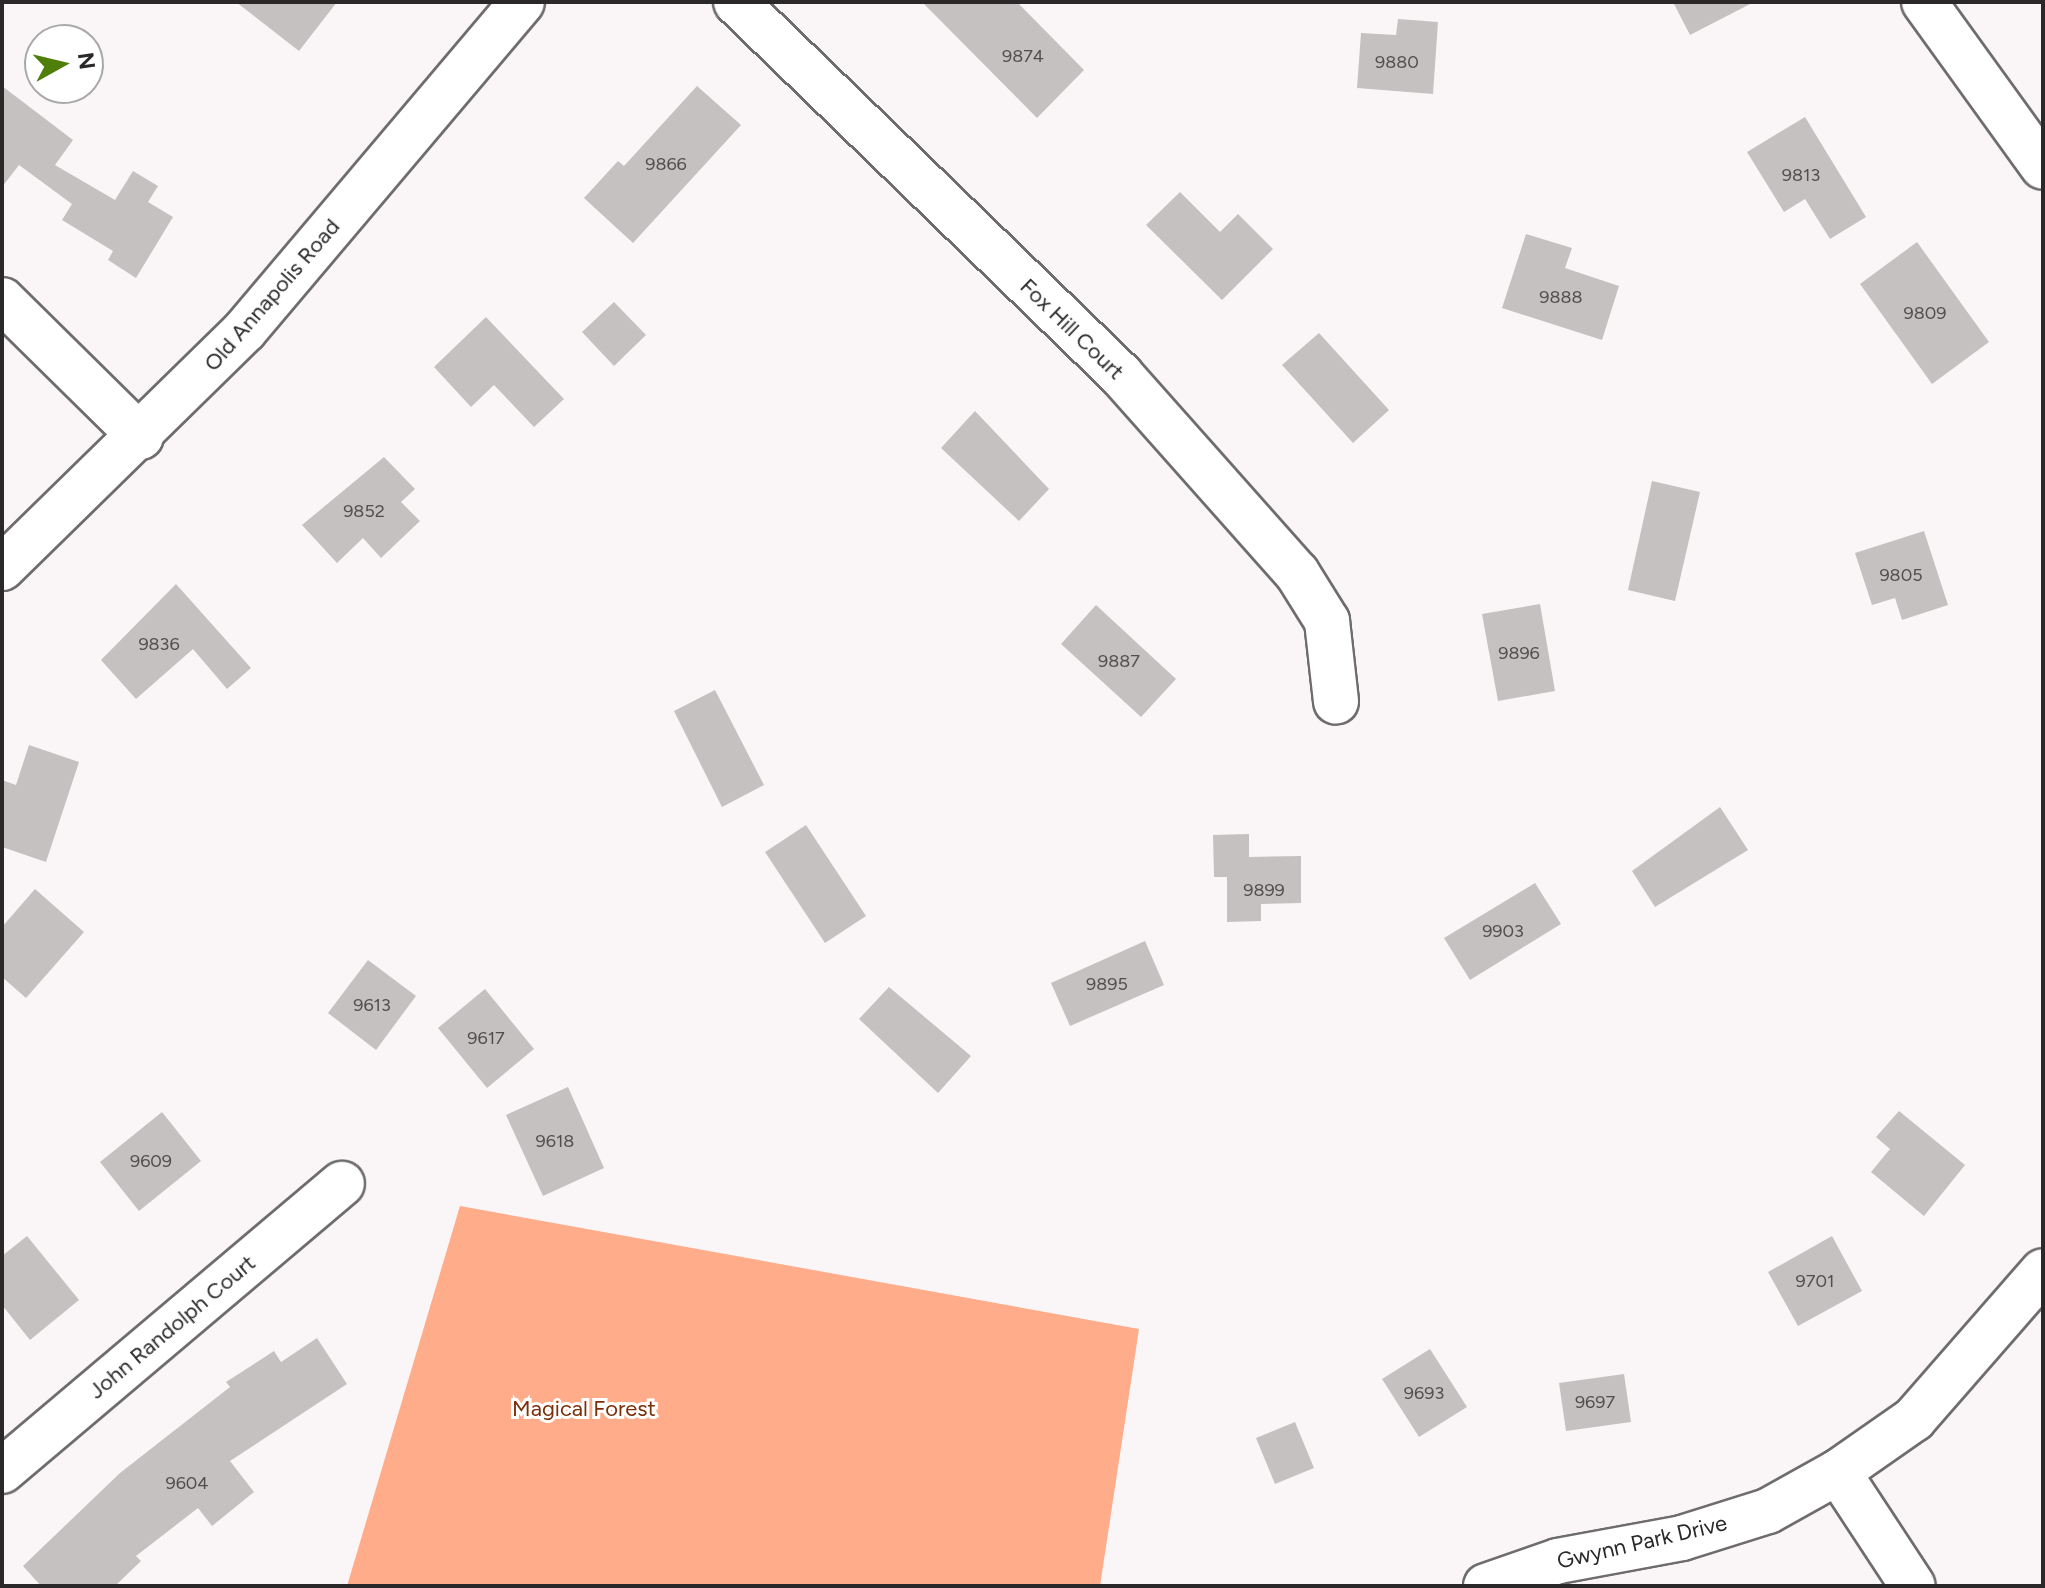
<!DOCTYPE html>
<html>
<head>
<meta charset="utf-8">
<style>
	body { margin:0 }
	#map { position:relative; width:2045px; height:1588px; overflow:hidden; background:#faf6f8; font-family:Figtree,sans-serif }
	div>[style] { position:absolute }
	.green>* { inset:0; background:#ffac8b }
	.building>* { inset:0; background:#c5c1c1 }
	.roads { filter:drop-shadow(2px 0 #6f6c6e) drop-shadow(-2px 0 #6f6c6e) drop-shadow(0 2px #6f6c6e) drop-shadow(0 -2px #6f6c6e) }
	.minor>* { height:44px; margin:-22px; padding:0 22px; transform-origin:22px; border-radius:22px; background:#fff }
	span { translate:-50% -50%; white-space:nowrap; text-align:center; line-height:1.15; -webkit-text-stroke:6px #fff; paint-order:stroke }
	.number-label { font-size:18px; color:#514e4f }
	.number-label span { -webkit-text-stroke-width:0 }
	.street-label { font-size:22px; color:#2a2829 }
	.park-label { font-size:22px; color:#7b2e08 }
	.frame { position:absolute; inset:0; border:4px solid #2a2829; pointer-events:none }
	.north { position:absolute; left:24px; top:24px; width:80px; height:80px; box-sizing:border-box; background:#fff; border:2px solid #aaa9a9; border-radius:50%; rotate:82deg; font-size:22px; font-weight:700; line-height:32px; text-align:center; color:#2a2829 }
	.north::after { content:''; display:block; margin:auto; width:28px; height:36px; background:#507f09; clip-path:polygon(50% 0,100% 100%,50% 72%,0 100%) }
</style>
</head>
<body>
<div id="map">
	<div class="green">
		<div style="clip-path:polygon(460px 1206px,1139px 1329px,1100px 1586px,347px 1586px)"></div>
	</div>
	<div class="building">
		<div style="clip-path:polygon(236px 2px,337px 2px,299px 51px)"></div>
		<div style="clip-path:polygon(922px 2px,1017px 2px,1084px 70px,1037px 118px)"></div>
		<div style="clip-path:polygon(1673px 2px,1754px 2px,1690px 35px)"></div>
		<div style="clip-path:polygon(1398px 19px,1438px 22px,1433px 94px,1357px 88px,1361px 33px,1396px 35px)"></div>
		<div style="clip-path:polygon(2px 86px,73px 140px,55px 165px,115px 200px,133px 171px,158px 186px,148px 202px,173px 217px,136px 278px,108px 260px,113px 251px,62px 220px,72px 204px,19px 165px,2px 187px)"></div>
		<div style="clip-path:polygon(697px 86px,741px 125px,633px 243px,584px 198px,618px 161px,624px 166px)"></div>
		<div style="clip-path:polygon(1805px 117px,1866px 217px,1830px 239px,1805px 199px,1784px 212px,1747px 152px)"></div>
		<div style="clip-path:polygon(1180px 192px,1220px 232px,1238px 214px,1273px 249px,1222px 300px,1146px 225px)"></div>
		<div style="clip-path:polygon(1526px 234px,1572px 248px,1565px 268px,1619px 286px,1602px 340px,1502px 308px)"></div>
		<div style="clip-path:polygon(1917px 242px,1989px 342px,1932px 384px,1860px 284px)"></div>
		<div style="clip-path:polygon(614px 302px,646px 335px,614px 366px,582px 332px)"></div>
		<div style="clip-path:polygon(486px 317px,564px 399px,534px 427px,494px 385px,471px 407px,434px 367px)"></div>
		<div style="clip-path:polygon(1319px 333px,1389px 410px,1353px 443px,1282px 365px)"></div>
		<div style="clip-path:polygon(975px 411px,1049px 489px,1019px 521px,941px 448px)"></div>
		<div style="clip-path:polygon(384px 457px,415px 489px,401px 502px,420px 521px,381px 558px,363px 538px,337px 563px,302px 525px)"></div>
		<div style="clip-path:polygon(1652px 481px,1700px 492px,1675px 601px,1628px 590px)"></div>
		<div style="clip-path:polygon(1924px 531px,1948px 605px,1902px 620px,1895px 598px,1872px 605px,1855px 553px)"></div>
		<div style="clip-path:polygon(176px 584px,251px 668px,227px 689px,193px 649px,136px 699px,101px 660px)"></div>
		<div style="clip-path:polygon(1540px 604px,1555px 691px,1498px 701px,1482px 614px)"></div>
		<div style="clip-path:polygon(1096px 605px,1176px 679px,1141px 717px,1061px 644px)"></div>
		<div style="clip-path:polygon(715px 690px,764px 785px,722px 807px,674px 711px)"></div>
		<div style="clip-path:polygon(29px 745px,79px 762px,46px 862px,2px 847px,2px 780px,16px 785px)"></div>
		<div style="clip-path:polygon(1720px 807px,1748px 850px,1655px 907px,1632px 871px)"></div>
		<div style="clip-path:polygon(806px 825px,866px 916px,825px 943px,765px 852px)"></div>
		<div style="clip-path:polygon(1249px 834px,1249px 857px,1301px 856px,1301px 903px,1261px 904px,1261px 921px,1227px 922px,1227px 877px,1214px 877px,1213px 835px)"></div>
		<div style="clip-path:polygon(1535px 883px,1561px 924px,1470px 980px,1444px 938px)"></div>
		<div style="clip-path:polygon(35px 889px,84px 932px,26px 998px,2px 977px,2px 927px)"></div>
		<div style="clip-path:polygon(1145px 941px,1164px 985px,1070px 1026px,1051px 983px)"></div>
		<div style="clip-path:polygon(368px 960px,416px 996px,376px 1050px,328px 1013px)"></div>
		<div style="clip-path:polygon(889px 987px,971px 1056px,938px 1093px,859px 1019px)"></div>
		<div style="clip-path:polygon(485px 989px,534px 1049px,487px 1088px,438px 1028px)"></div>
		<div style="clip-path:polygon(568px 1087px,604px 1168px,543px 1196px,506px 1115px)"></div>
		<div style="clip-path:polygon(1899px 1111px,1965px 1165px,1924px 1216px,1871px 1172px,1890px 1149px,1876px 1137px)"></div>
		<div style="clip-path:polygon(162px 1112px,201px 1161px,139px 1211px,100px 1162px)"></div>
		<div style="clip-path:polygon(27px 1236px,79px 1300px,30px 1340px,2px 1305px,2px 1256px)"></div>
		<div style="clip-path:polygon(1832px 1236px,1862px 1291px,1798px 1326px,1768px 1272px)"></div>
		<div style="clip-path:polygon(317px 1338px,347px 1384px,230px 1461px,254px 1492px,212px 1526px,198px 1508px,136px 1556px,141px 1561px,115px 1586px,41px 1586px,23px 1566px,120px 1473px,230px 1387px,226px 1382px,274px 1351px,281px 1362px)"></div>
		<div style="clip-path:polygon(1430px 1349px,1467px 1407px,1419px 1437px,1382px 1379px)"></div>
		<div style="clip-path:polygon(1624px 1374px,1631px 1422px,1566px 1431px,1559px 1383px)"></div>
		<div style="clip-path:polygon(1295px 1422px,1314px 1468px,1275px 1484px,1256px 1438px)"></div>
	</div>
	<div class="roads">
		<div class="minor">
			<div style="left:736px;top:2px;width:536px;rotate:44.09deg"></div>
			<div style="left:1121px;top:375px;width:265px;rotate:48.4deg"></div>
			<div style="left:1297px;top:573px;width:57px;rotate:58deg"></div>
			<div style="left:1327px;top:621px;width:81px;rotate:83.6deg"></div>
			<div style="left:1924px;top:2px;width:203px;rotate:54.2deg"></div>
			<div style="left:2px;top:300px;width:195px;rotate:44.6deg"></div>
			<div style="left:2px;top:568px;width:340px;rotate:-44.4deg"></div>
			<div style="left:245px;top:330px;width:429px;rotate:-49.8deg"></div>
			<div style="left:2px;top:1471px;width:445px;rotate:-40.2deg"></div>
			<div style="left:1838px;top:1472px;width:136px;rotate:56.7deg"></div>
			<div style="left:1486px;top:1586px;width:76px;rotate:-19.1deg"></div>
			<div style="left:1558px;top:1561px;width:126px;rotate:-10.5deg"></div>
			<div style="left:1682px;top:1538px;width:90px;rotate:-17.4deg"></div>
			<div style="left:1768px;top:1511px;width:80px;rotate:-29.1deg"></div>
			<div style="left:1838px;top:1472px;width:93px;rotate:-34.9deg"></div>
			<div style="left:1914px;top:1419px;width:196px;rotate:-48.9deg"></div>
		</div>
	</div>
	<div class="number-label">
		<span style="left:1023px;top:56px">9874</span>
		<span style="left:1397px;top:62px">9880</span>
		<span style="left:666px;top:164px">9866</span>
		<span style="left:1801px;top:175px">9813</span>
		<span style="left:1561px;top:297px">9888</span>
		<span style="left:1925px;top:313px">9809</span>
		<span style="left:364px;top:511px">9852</span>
		<span style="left:1901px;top:575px">9805</span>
		<span style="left:159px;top:644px">9836</span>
		<span style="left:1519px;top:653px">9896</span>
		<span style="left:1119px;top:661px">9887</span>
		<span style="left:1264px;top:890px">9899</span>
		<span style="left:1503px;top:931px">9903</span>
		<span style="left:1107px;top:984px">9895</span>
		<span style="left:372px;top:1005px">9613</span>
		<span style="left:486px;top:1038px">9617</span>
		<span style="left:555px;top:1141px">9618</span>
		<span style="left:151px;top:1161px">9609</span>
		<span style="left:1815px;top:1281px">9701</span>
		<span style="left:1424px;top:1393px">9693</span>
		<span style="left:1595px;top:1402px">9697</span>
		<span style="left:187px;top:1483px">9604</span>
	</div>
	<div class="street-label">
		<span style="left:272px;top:295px;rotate:-49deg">Old Annapolis Road</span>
		<span style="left:1072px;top:329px;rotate:44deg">Fox Hill Court</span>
		<span style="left:172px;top:1327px;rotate:-40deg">John Randolph Court</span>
		<span style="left:1642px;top:1542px;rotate:-13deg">Gwynn Park Drive</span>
	</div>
	<div class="park-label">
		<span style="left:584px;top:1409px">Magical Forest</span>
	</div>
	<div class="frame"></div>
	<div class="north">N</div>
</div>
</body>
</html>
